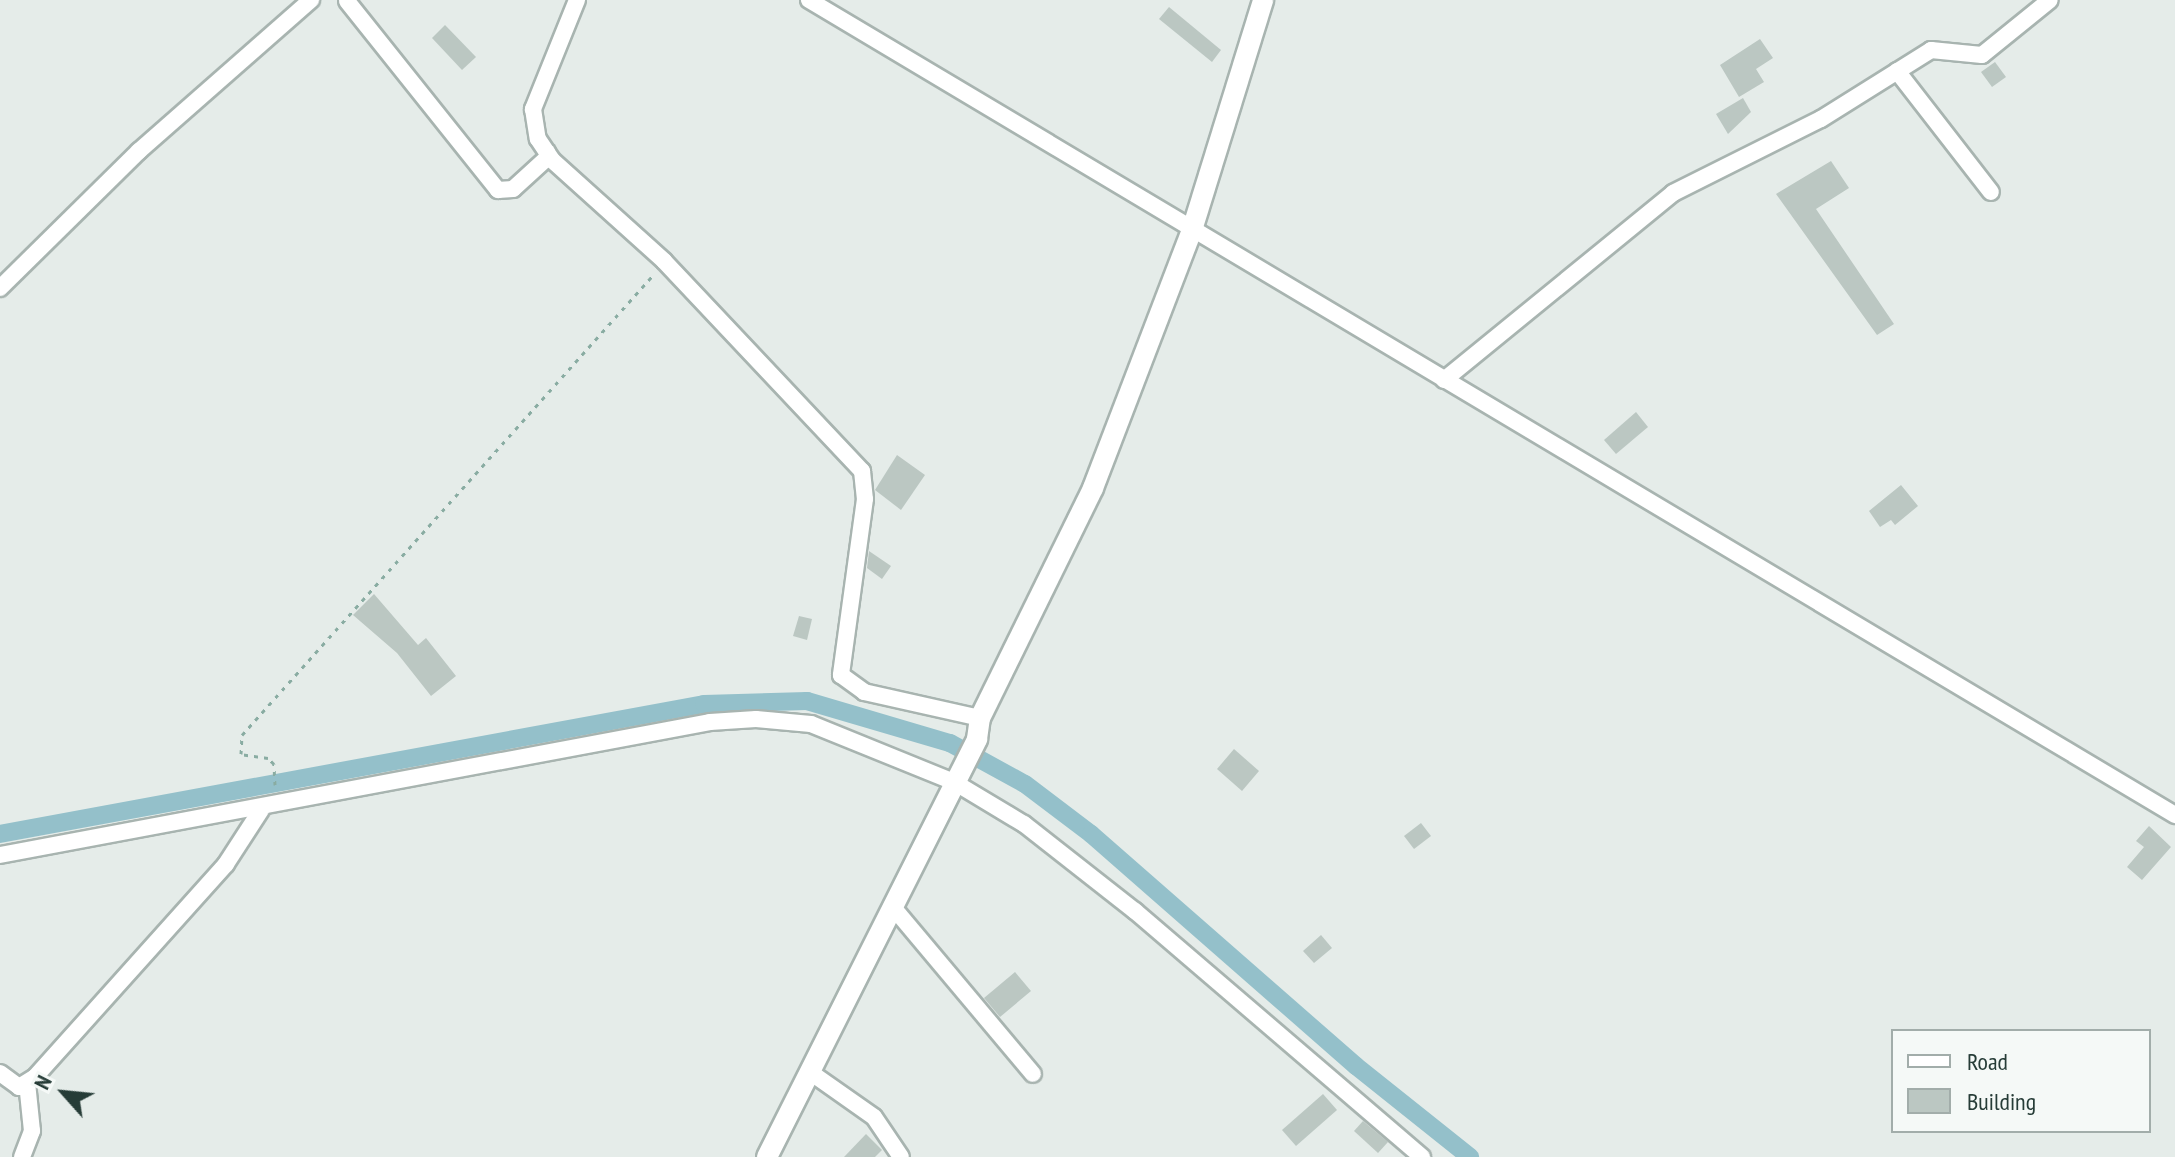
<!DOCTYPE html>
<html>
<head>
<meta charset="utf-8">
<style>
	body { margin:0 }
	#map { position:relative; width:2175px; height:1157px; overflow:hidden; background:#e5ece9; font-family:"PT Sans Narrow",sans-serif }
	div>[style] { position:absolute }
	.canal>* { height:18px; margin:-9px; padding:0 9px; transform-origin:9px; border-radius:9px; background:#94c0ca }
	.building>* { inset:0; background:#bbc7c2 }
	.path>* { height:3px; margin-top:-1.5px; transform-origin:0; background:repeating-linear-gradient(90deg,#89aca2 0 4px,transparent 0 10px) }
	.roads { filter:drop-shadow(2px 0 #a8b4b0) drop-shadow(-2px 0 #a8b4b0) drop-shadow(0 2px #a8b4b0) drop-shadow(0 -2px #a8b4b0) }
	.minor>* { height:16px; margin:-8px; padding:0 8px; transform-origin:8px; border-radius:8px; background:#fff }
	.tertiary>* { height:20px; margin:-10px; padding:0 10px; transform-origin:10px; border-radius:10px; background:#fff }
	span { translate:-50% -50%; white-space:nowrap; text-align:center; line-height:1.15; -webkit-text-stroke:7px #f5f9f7; paint-order:stroke }
	.legend { position:absolute; left:1891px; top:1029px; width:260px; height:104px; box-sizing:border-box; background:#f5f9f7; border:2px solid #a2adaa; margin:0; padding:10px 14px; list-style:none; font-size:24px; color:#263c37 }
	.legend li { display:flex; align-items:center; gap:16px; height:40px }
	.legend b { width:40px; border:2px solid #a2adaa }
	.north { position:absolute; left:24px; top:1053px; width:80px; height:80px; -webkit-text-stroke:6px #f5f9f7; paint-order:stroke; rotate:297deg; font-size:22px; font-weight:700; line-height:32px; text-align:center; color:#263c37 }
	.north::after { content:''; display:block; margin:auto; width:28px; height:36px; background:#263c37; clip-path:polygon(50% 0,100% 100%,50% 72%,0 100%) }
</style>
</head>
<body>
<div id="map">
	<div class="canal">
		<div style="left:0;top:834px;width:716px;rotate:-10.46deg"></div>
		<div style="left:704px;top:704px;width:103px;rotate:-1.7deg"></div>
		<div style="left:807px;top:701px;width:149px;rotate:16.4deg"></div>
		<div style="left:950px;top:743px;width:85px;rotate:28.7deg"></div>
		<div style="left:1025px;top:784px;width:83px;rotate:37.1deg"></div>
		<div style="left:1091px;top:834px;width:352px;rotate:41.2deg"></div>
		<div style="left:1356px;top:1066px;width:146px;rotate:38.6deg"></div>
	</div>
	<div class="building">
		<div style="clip-path:polygon(1169px 7px,1221px 50px,1212px 62px,1159px 19px)"></div>
		<div style="clip-path:polygon(445px 25px,476px 57px,462px 70px,432px 38px)"></div>
		<div style="clip-path:polygon(1760px 39px,1773px 58px,1756px 69px,1764px 82px,1739px 97px,1720px 65px)"></div>
		<div style="clip-path:polygon(1995px 62px,2006px 77px,1992px 87px,1981px 72px)"></div>
		<div style="clip-path:polygon(1743px 98px,1751px 112px,1728px 134px,1716px 114px)"></div>
		<div style="clip-path:polygon(1831px 161px,1849px 188px,1816px 209px,1894px 324px,1877px 335px,1776px 194px)"></div>
		<div style="clip-path:polygon(1636px 412px,1648px 427px,1616px 454px,1604px 440px)"></div>
		<div style="clip-path:polygon(897px 455px,925px 475px,901px 510px,875px 490px)"></div>
		<div style="clip-path:polygon(1901px 485px,1918px 506px,1895px 525px,1891px 520px,1880px 527px,1869px 511px)"></div>
		<div style="clip-path:polygon(869px 551px,891px 566px,882px 579px,867px 568px)"></div>
		<div style="clip-path:polygon(374px 594px,418px 645px,426px 638px,456px 676px,431px 696px,397px 653px,353px 615px)"></div>
		<div style="clip-path:polygon(799px 616px,812px 619px,807px 640px,793px 636px)"></div>
		<div style="clip-path:polygon(1234px 749px,1259px 771px,1242px 791px,1217px 769px)"></div>
		<div style="clip-path:polygon(1421px 823px,1431px 836px,1414px 849px,1404px 836px)"></div>
		<div style="clip-path:polygon(2149px 826px,2171px 847px,2142px 880px,2127px 867px,2144px 847px,2136px 841px)"></div>
		<div style="clip-path:polygon(1321px 935px,1332px 948px,1314px 963px,1303px 951px)"></div>
		<div style="clip-path:polygon(1015px 972px,1031px 991px,1000px 1017px,984px 998px)"></div>
		<div style="clip-path:polygon(1323px 1094px,1337px 1110px,1296px 1146px,1282px 1130px)"></div>
		<div style="clip-path:polygon(1363px 1121px,1388px 1142px,1378px 1153px,1354px 1131px)"></div>
		<div style="clip-path:polygon(866px 1134px,882px 1150px,875px 1157px,844px 1157px)"></div>
	</div>
	<div class="path">
		<div style="left:275px;top:785px;width:21px;rotate:-93deg"></div>
		<div style="left:274px;top:764px;width:8px;rotate:-135deg"></div>
		<div style="left:268px;top:758px;width:27px;rotate:-172deg"></div>
		<div style="left:241px;top:754px;width:19px;rotate:-87deg"></div>
		<div style="left:242px;top:735px;width:618px;rotate:-48.21deg"></div>
	</div>
	<div class="roads">
		<div class="minor">
			<div style="left:577px;top:0;width:118px;rotate:112deg"></div>
			<div style="left:533px;top:109px;width:30px;rotate:81deg"></div>
			<div style="left:538px;top:139px;width:25px;rotate:56deg"></div>
			<div style="left:552px;top:160px;width:151px;rotate:42deg"></div>
			<div style="left:664px;top:261px;width:289px;rotate:46.7deg"></div>
			<div style="left:862px;top:471px;width:28px;rotate:84deg"></div>
			<div style="left:865px;top:499px;width:178px;rotate:97.8deg"></div>
			<div style="left:841px;top:675px;width:29px;rotate:36deg"></div>
			<div style="left:864px;top:692px;width:119px;rotate:12.6deg"></div>
			<div style="left:809px;top:0;width:1591px;rotate:30.82deg"></div>
			<div style="left:347px;top:1px;width:242px;rotate:51.4deg"></div>
			<div style="left:498px;top:190px;width:15px;rotate:-4deg"></div>
			<div style="left:513px;top:189px;width:46px;rotate:-42.4deg"></div>
			<div style="left:547px;top:158px;width:6px;rotate:-90deg"></div>
			<div style="left:1897px;top:71px;width:153px;rotate:52.2deg"></div>
			<div style="left:0;top:288px;width:195px;rotate:-44.6deg"></div>
			<div style="left:139px;top:151px;width:229px;rotate:-41.3deg"></div>
			<div style="left:1444px;top:380px;width:296px;rotate:-39.2deg"></div>
			<div style="left:1673px;top:193px;width:165px;rotate:-26.6deg"></div>
			<div style="left:1821px;top:119px;width:130px;rotate:-32.1deg"></div>
			<div style="left:1931px;top:50px;width:51px;rotate:5.6deg"></div>
			<div style="left:1982px;top:55px;width:87px;rotate:-39deg"></div>
			<div style="left:0;top:855px;width:722px;rotate:-10.61deg"></div>
			<div style="left:710px;top:722px;width:46px;rotate:-3.7deg"></div>
			<div style="left:756px;top:719px;width:55px;rotate:5.2deg"></div>
			<div style="left:811px;top:724px;width:154px;rotate:22.1deg"></div>
			<div style="left:954px;top:782px;width:82px;rotate:31deg"></div>
			<div style="left:1024px;top:824px;width:141px;rotate:38.1deg"></div>
			<div style="left:1135px;top:911px;width:378px;rotate:40.6deg"></div>
			<div style="left:892px;top:906px;width:219px;rotate:50deg"></div>
			<div style="left:810px;top:1072px;width:78px;rotate:35.1deg"></div>
			<div style="left:874px;top:1117px;width:48px;rotate:56deg"></div>
			<div style="left:0;top:1073px;width:24px;rotate:36deg"></div>
			<div style="left:19px;top:1087px;width:19px;rotate:-32deg"></div>
			<div style="left:35px;top:1077px;width:286px;rotate:-48.1deg"></div>
			<div style="left:226px;top:864px;width:64px;rotate:-57.1deg"></div>
			<div style="left:22px;top:1157px;width:28px;rotate:-69deg"></div>
			<div style="left:32px;top:1131px;width:48px;rotate:-95.9deg"></div>
		</div>
		<div class="tertiary">
			<div style="left:767px;top:1157px;width:468px;rotate:-63.3deg"></div>
			<div style="left:977px;top:739px;width:21px;rotate:-82deg"></div>
			<div style="left:980px;top:718px;width:256px;rotate:-63.8deg"></div>
			<div style="left:1093px;top:488px;width:276px;rotate:-69deg"></div>
			<div style="left:1192px;top:230px;width:241px;rotate:-72.8deg"></div>
		</div>
	</div>
	<ul class="legend">
	<li><b style="height:10px;background:#fff"></b>Road</li>
	<li><b style="height:22px;background:#bbc7c2"></b>Building</li>
	</ul>
	<div class="north">N</div>
</div>
</body>
</html>
